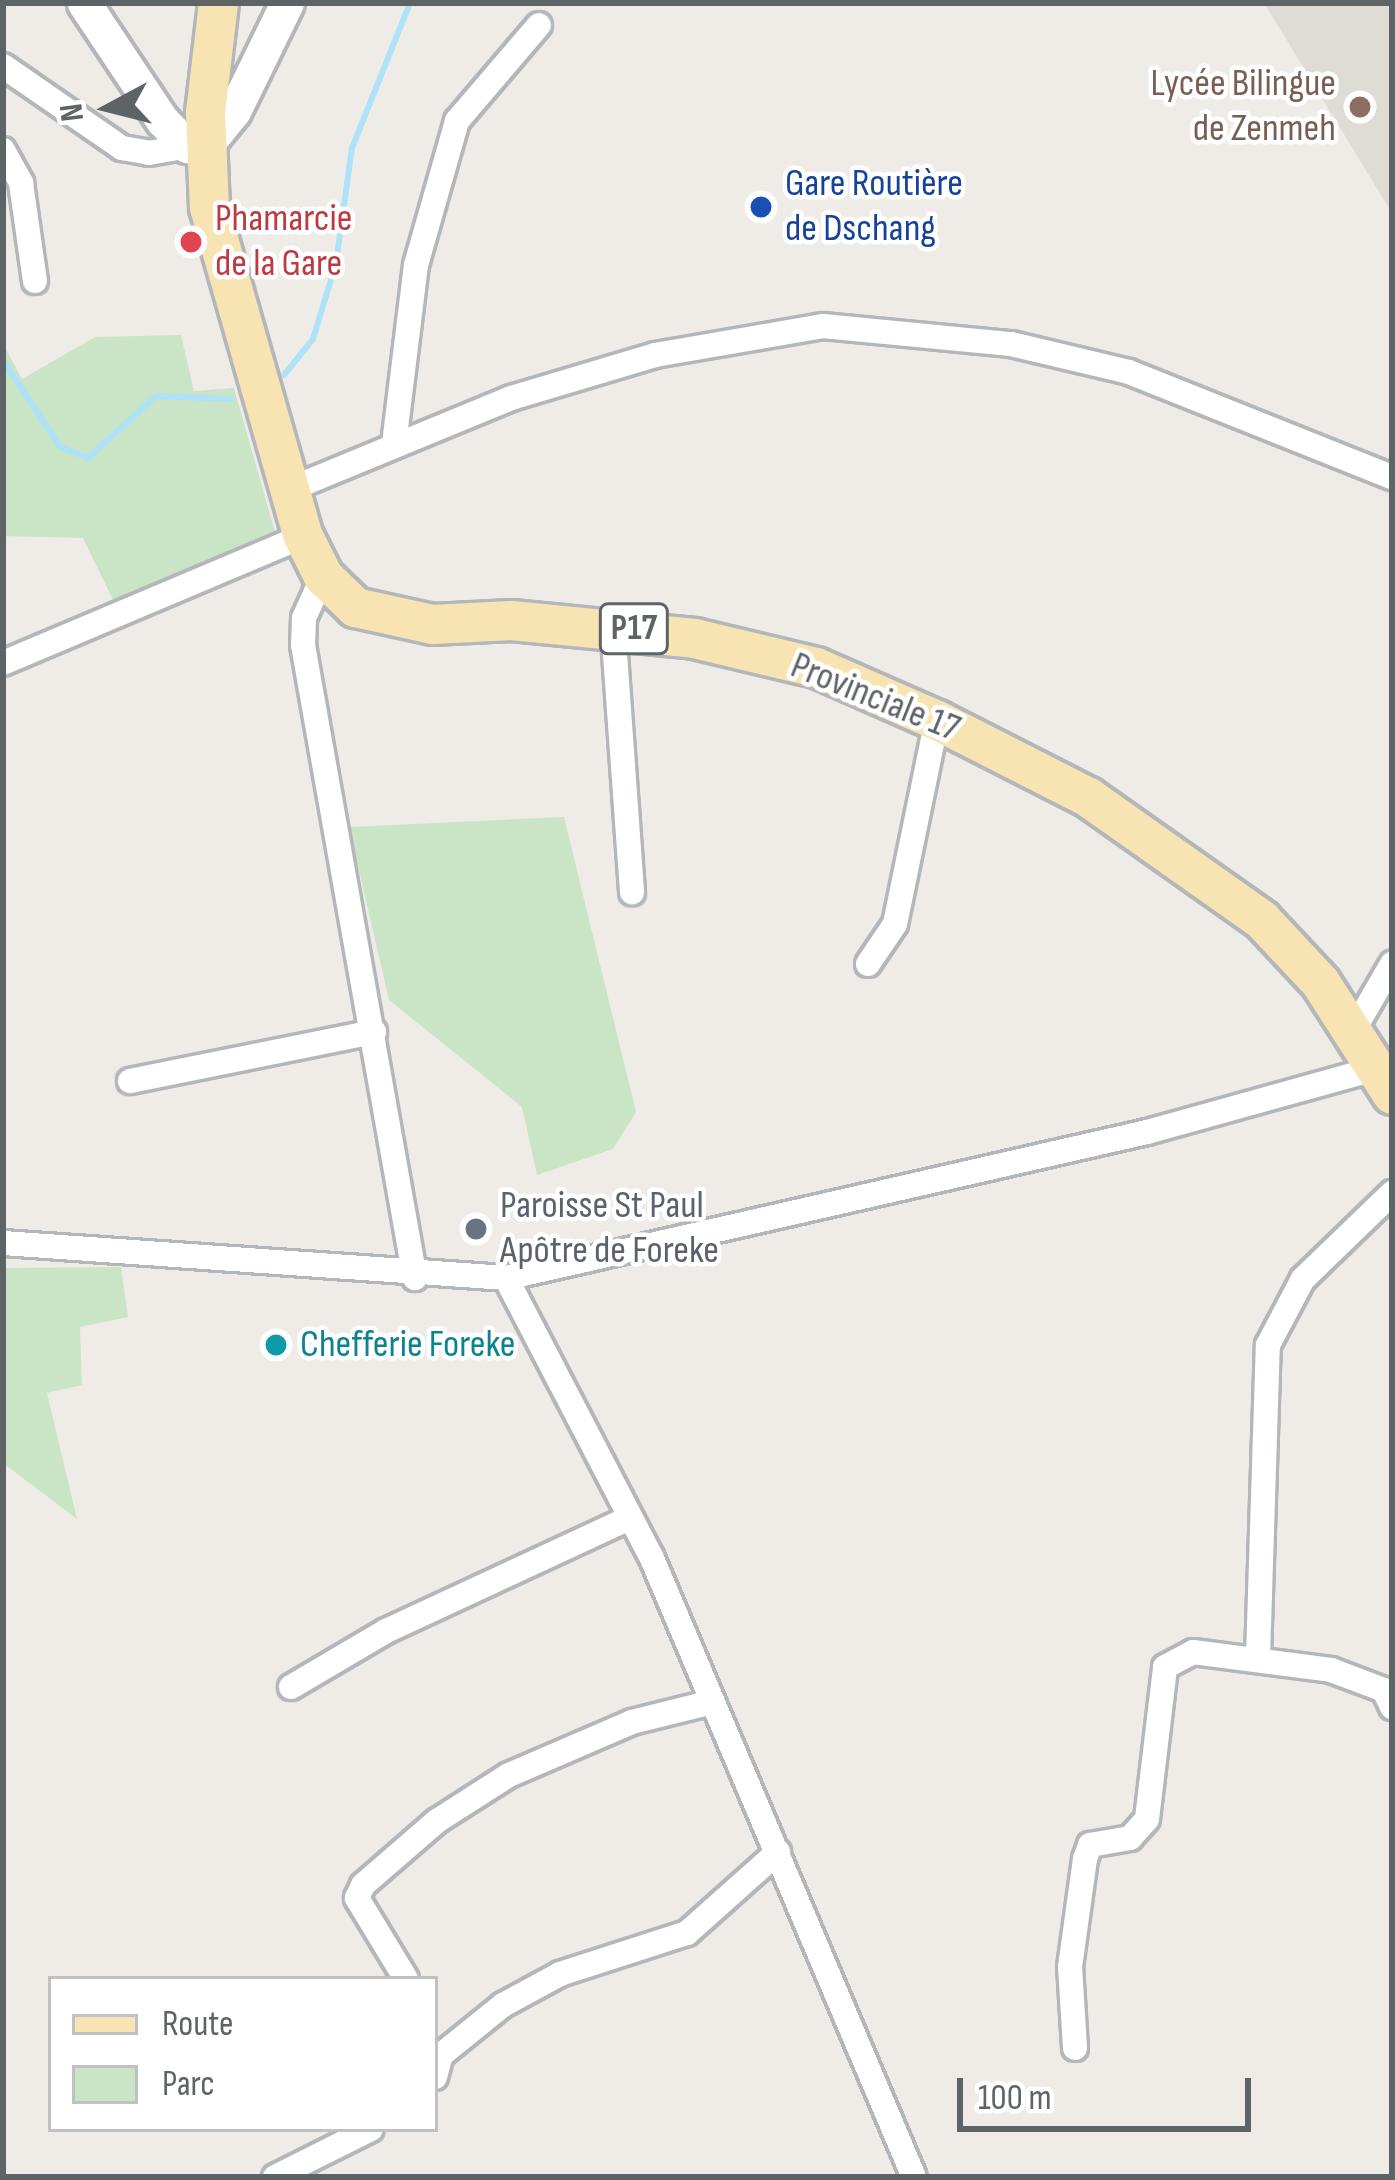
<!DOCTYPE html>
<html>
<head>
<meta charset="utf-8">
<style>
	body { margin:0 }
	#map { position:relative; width:1395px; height:2180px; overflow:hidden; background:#efece7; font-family:"Sofia Sans Condensed",sans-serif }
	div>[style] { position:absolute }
	.education>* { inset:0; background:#dfdcd5 }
	.green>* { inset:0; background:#cae4c6 }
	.stream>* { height:6px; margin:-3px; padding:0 3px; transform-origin:3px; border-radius:3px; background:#aee2f8 }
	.roads { filter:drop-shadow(3px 0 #b4b7ba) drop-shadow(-3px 0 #b4b7ba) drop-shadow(0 3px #b4b7ba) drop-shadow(0 -3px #b4b7ba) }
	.street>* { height:24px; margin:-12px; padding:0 12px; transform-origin:12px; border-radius:12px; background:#fff }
	.secondary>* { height:33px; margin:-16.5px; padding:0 16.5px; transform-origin:16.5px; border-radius:16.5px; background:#fff }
	.primary>* { height:39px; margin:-19.5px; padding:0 19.5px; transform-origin:19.5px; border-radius:19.5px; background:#f8e4b3 }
	.dots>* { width:33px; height:33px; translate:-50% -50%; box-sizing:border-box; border:6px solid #fff; border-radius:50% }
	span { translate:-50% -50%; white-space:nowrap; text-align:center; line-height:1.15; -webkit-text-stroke:9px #fff; paint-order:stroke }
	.shield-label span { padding:3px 9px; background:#fff; border:3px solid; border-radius:9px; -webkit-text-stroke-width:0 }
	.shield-label { font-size:36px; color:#5e6366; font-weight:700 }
	.education-label { font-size:39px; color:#785e54 }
	.right { translate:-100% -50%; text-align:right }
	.transit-label { font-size:39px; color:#164399 }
	.left { translate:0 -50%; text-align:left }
	.health-label { font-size:39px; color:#be3a42 }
	.street-label { font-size:39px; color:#5e6366 }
	.worship-label { font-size:39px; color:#5b616d }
	.culture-label { font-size:39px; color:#0d838f }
	.frame { position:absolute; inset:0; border:6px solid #5e6366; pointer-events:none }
	.legend { position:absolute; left:48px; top:1976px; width:390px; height:156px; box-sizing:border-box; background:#fff; border:3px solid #bfc1c2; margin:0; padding:15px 21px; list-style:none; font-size:36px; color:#5e6366 }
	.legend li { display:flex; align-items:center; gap:24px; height:60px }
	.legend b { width:60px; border:3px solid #bfc1c2 }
	.north { position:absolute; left:48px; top:48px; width:120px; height:120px; -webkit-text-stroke:9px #fff; paint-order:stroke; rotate:263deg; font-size:33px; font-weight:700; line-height:48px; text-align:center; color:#5e6366 }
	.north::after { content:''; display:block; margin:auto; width:42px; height:54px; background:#5e6366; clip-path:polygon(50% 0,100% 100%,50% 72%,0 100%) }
	.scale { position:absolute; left:957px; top:2078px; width:294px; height:54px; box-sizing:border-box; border:6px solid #5e6366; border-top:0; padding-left:15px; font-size:36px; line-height:42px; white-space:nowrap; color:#5e6366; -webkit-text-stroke:9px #fff; paint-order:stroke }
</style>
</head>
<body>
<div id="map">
	<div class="education">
		<div style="clip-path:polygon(1392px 3px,1392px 209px,1390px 210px,1266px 6px)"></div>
	</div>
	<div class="green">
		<div style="clip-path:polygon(181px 335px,194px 391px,234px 388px,275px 532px,114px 602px,83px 538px,3px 536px,3px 344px,22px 379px,95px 337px)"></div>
		<div style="clip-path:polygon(564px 817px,636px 1112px,613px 1149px,537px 1175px,522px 1107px,389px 1000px,349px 827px)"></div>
		<div style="clip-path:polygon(121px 1267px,128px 1317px,80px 1327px,82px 1385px,47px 1393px,77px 1519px,3px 1463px,3px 1268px)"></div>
	</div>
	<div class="stream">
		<div style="left:3px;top:360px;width:104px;rotate:56.8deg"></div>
		<div style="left:60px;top:447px;width:30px;rotate:21deg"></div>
		<div style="left:88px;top:458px;width:92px;rotate:-42.4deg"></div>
		<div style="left:156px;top:396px;width:75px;rotate:2.3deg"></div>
		<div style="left:284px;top:375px;width:46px;rotate:-51.1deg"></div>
		<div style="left:313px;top:339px;width:79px;rotate:-73.2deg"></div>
		<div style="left:336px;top:263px;width:116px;rotate:-82.1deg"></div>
		<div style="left:352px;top:148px;width:156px;rotate:-68.2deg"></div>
	</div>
	<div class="roads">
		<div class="street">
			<div style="left:3px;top:66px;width:145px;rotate:34.6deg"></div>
			<div style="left:122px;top:148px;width:27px;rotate:10deg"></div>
			<div style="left:149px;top:153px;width:39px;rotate:-10deg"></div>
			<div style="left:3px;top:150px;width:38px;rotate:61deg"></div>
			<div style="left:21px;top:183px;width:99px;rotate:81.9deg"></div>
			<div style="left:394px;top:444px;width:180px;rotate:-83deg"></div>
			<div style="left:416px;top:265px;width:150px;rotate:-74.1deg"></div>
			<div style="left:457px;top:121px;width:126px;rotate:-49.5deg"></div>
			<div style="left:288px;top:490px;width:241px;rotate:-22.4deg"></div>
			<div style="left:511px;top:398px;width:150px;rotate:-16.6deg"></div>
			<div style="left:655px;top:355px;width:170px;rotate:-9.8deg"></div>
			<div style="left:823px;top:326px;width:189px;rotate:5.5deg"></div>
			<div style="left:1011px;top:344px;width:121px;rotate:13.3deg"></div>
			<div style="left:1129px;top:372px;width:283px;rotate:21.8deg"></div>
			<div style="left:323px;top:576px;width:46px;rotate:114.3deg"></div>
			<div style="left:304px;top:618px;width:27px;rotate:92deg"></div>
			<div style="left:303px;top:645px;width:643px;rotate:79.97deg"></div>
			<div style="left:613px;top:626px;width:267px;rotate:85.9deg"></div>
			<div style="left:3px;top:663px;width:326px;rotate:-22.9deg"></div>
			<div style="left:868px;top:964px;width:48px;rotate:-56deg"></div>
			<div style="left:895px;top:924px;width:208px;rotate:-78.4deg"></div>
			<div style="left:1353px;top:1031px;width:78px;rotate:-59.8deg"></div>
			<div style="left:130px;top:1081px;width:249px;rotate:-11.4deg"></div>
			<div style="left:3px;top:1243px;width:504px;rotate:3.98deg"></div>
			<div style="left:506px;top:1278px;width:314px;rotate:62.5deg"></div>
			<div style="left:651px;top:1556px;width:674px;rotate:67.05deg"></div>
			<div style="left:506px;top:1278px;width:657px;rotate:-12.83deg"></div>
			<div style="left:1147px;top:1132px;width:239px;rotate:-15.5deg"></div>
			<div style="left:1258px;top:1658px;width:313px;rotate:-88.2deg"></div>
			<div style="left:1268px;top:1345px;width:75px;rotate:-62.1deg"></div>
			<div style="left:1303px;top:1279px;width:124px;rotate:-44deg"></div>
			<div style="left:291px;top:1687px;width:110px;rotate:-30.5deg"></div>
			<div style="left:386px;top:1631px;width:268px;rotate:-24.9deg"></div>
			<div style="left:406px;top:1979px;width:95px;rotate:-121.2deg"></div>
			<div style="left:357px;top:1898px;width:14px;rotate:-65deg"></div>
			<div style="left:363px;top:1885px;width:98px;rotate:-40.9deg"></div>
			<div style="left:437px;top:1821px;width:85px;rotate:-32.6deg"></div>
			<div style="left:509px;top:1775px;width:134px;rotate:-23.3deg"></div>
			<div style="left:632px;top:1722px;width:82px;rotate:-14deg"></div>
			<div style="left:1075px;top:2048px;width:81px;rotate:-93.5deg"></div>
			<div style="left:1070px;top:1967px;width:109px;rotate:-82.1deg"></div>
			<div style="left:1085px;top:1859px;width:15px;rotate:-70deg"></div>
			<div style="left:1090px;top:1845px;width:41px;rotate:-9.9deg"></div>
			<div style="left:1130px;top:1838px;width:25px;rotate:-48deg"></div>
			<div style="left:1147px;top:1819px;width:153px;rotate:-83.2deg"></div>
			<div style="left:1165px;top:1667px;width:32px;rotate:-28deg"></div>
			<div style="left:1193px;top:1652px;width:139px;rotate:7.4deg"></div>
			<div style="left:1331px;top:1670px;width:57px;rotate:20.7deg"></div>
			<div style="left:1384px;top:1690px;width:19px;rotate:65deg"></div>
			<div style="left:435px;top:2077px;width:23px;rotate:-75deg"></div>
			<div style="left:441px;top:2055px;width:80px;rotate:-38.9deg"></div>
			<div style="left:503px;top:2005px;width:65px;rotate:-28.5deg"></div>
			<div style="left:560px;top:1974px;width:133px;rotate:-17.9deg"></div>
			<div style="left:687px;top:1933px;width:122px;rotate:-41.7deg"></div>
			<div style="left:275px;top:2177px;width:107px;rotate:-26.6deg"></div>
		</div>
		<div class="secondary">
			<div style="left:84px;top:3px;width:141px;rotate:56.3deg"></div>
			<div style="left:162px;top:120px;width:36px;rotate:46deg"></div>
			<div style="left:187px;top:146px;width:16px;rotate:11deg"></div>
			<div style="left:203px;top:149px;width:49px;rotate:-50.8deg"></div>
			<div style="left:234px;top:111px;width:120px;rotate:-63.9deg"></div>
		</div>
		<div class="primary">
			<div style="left:218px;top:3px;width:110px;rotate:96.8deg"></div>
			<div style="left:205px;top:112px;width:95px;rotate:87.6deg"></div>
			<div style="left:209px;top:207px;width:342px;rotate:74.1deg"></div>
			<div style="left:303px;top:536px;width:45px;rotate:63.4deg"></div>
			<div style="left:323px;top:576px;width:45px;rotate:44.1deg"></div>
			<div style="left:355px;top:607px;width:79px;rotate:12.4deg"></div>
			<div style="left:432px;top:624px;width:79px;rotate:-2.9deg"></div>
			<div style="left:511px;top:620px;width:184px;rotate:5.6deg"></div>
			<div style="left:694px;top:638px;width:125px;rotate:13.4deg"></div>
			<div style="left:816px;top:667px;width:132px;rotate:23.7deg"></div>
			<div style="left:937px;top:720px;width:169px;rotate:27deg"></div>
			<div style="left:1088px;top:797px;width:212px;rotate:35.2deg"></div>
			<div style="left:1261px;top:919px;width:86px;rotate:46.9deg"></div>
			<div style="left:1320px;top:982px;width:133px;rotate:57.3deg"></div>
		</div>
	</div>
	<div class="dots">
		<div style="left:1360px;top:107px;background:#8d6e63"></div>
		<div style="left:761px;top:207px;background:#1a4fb4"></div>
		<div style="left:191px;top:242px;background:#e0444e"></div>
		<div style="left:476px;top:1229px;background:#6b7280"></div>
		<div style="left:276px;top:1345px;background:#0f9aa8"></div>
	</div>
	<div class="shield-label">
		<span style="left:634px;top:629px">P17</span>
	</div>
	<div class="education-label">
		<span class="right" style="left:1336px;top:107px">Lycée Bilingue<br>de Zenmeh</span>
	</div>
	<div class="transit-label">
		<span class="left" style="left:785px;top:207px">Gare Routière<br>de Dschang</span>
	</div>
	<div class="health-label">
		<span class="left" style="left:215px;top:242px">Phamarcie<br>de la Gare</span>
	</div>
	<div class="street-label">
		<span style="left:875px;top:698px;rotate:22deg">Provinciale 17</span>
	</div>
	<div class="worship-label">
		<span class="left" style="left:500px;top:1229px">Paroisse St Paul<br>Apôtre de Foreke</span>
	</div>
	<div class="culture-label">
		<span class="left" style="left:300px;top:1345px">Chefferie Foreke</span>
	</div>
	<div class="frame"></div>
	<ul class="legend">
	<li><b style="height:15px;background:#f8e4b3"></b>Route</li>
	<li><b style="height:33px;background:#cae4c6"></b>Parc</li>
	</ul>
	<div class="north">N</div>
	<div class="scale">100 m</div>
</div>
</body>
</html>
